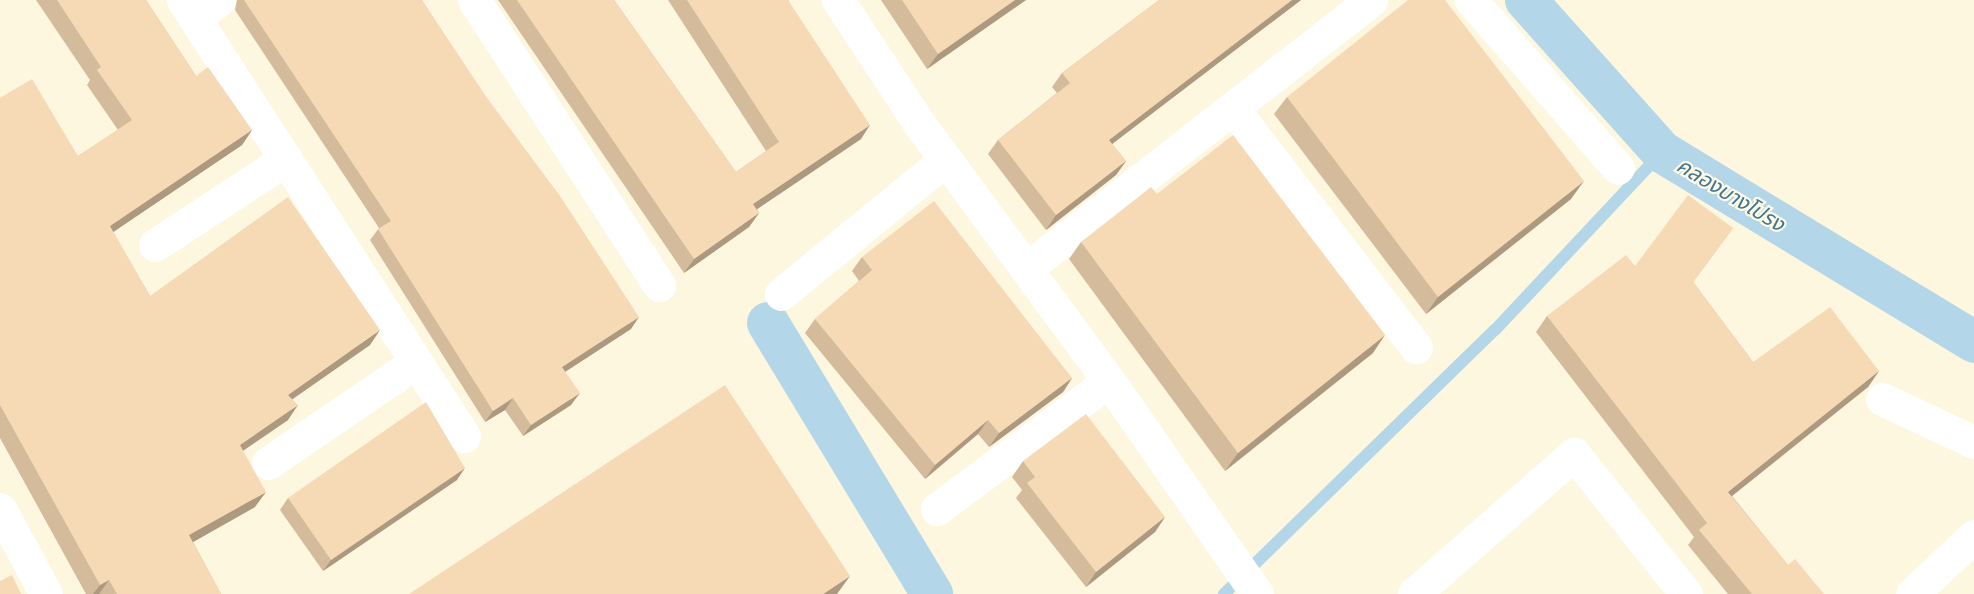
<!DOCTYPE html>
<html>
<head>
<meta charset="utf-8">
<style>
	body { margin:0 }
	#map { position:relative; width:1974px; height:594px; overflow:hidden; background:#fef7df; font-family:Ubuntu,"Noto Sans Thai",sans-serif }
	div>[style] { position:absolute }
	.stream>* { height:12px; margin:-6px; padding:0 6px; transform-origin:6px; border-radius:6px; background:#b3d6e8 }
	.canal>* { height:42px; margin:-21px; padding:0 21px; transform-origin:21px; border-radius:21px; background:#b3d6e8 }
	.minor>* { height:33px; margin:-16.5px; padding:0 16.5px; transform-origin:16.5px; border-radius:16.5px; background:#fff }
	.wall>* { inset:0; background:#d3bb9c }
	.shaded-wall>* { inset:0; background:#ac997f }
	.building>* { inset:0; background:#f5dab5 }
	span { translate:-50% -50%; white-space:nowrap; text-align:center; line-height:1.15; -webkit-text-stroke:4.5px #fffae6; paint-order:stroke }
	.water-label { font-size:21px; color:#417592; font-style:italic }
</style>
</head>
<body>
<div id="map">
	<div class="stream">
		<div style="left:1224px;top:594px;width:378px;rotate:-44.3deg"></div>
		<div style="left:1495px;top:330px;width:244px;rotate:-46.8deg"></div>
	</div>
	<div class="canal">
		<div style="left:1526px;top:0;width:204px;rotate:48.2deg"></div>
		<div style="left:1662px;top:152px;width:365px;rotate:31.3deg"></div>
		<div style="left:768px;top:323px;width:317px;rotate:58.8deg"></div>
	</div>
	<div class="minor">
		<div style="left:183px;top:0;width:519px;rotate:57.2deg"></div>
		<div style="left:474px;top:0;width:340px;rotate:57deg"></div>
		<div style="left:838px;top:0;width:146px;rotate:56.7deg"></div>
		<div style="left:918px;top:122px;width:322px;rotate:53.6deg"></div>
		<div style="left:1109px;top:381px;width:259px;rotate:55.2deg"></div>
		<div style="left:1471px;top:0;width:223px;rotate:48.8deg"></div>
		<div style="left:194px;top:17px;width:30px;rotate:-34deg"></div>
		<div style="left:1234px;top:110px;width:299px;rotate:52.5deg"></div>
		<div style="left:155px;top:245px;width:157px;rotate:-33.3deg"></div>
		<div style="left:1027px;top:268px;width:436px;rotate:-37.9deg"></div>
		<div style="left:781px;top:294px;width:212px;rotate:-39.3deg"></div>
		<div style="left:1882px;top:399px;width:102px;rotate:25.1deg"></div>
		<div style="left:268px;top:463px;width:179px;rotate:-34.3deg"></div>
		<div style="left:0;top:509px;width:97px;rotate:61.6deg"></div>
		<div style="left:937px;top:509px;width:214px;rotate:-36.7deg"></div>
		<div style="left:1414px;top:594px;width:213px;rotate:-41.2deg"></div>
		<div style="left:1574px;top:454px;width:179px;rotate:51.3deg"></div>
		<div style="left:1912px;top:594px;width:85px;rotate:-43.1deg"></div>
	</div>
	<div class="wall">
		<div style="clip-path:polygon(36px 0,146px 0,196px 76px,252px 130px,242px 145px,113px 232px,150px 296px,370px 345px,293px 399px,288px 420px,243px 451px,255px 507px,193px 542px,221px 594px,86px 594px,0 438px,0 98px,78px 156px,118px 130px,87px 85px,90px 80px)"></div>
		<div style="clip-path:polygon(237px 0,422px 0,631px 329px,565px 372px,571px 405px,523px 436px,505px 410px,485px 422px,370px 240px,379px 228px,235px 10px)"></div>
		<div style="clip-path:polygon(498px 0,614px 0,736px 172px,766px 151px,668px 0,788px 0,861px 139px,757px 209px,759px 213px,749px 227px,684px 273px)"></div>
		<div style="clip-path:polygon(881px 0,1026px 0,927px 69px)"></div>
		<div style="clip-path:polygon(1159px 0,1301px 0,1112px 144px,1126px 161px,1116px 175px,1046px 230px,988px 154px,998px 140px,1057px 93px,1052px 87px,1062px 73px)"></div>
		<div style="clip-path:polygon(1287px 97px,1571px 199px,1426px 314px,1274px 114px)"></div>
		<div style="clip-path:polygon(1157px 194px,1373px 353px,1225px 471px,1069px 259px,1081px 242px)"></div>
		<div style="clip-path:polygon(1733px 228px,1693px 282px,1753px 362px,1879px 371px,1868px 387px,1732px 496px,1788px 565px,1824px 594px,1728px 594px,1688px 545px,1694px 537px,1536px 332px,1547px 316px,1635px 266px)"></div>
		<div style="clip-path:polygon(862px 257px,1072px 378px,1063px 392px,989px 447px,978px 434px,925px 479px,805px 333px,815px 319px,859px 281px,852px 271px)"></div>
		<div style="clip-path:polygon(1023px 461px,1165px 517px,1155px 532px,1086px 587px,1016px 498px,1022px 490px,1012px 477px)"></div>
		<div style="clip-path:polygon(457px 480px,323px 571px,280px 510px,288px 498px)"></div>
	</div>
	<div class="shaded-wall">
		<div style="clip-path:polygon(1015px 0,1026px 0,927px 69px,938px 54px)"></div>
		<div style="clip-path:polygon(1292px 0,1301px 0,1099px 154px,1109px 140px)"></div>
		<div style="clip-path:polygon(870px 125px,861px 139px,744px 218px,753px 204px)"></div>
		<div style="clip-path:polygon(252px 130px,242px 145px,100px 241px,110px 226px)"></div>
		<div style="clip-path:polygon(1126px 161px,1116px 175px,1046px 230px,1056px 215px)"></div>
		<div style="clip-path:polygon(1584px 181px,1571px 199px,1426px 314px,1438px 297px)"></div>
		<div style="clip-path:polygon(759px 213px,749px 227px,684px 273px,694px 259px)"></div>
		<div style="clip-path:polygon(639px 317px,631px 329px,554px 379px,562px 367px)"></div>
		<div style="clip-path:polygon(380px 330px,370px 345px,278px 409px,288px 395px)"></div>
		<div style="clip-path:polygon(1385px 335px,1373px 353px,1225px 471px,1238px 453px)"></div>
		<div style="clip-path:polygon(1879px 371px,1868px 387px,1717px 508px,1728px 492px)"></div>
		<div style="clip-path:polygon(1072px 378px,1063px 392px,989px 447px,999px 433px)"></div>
		<div style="clip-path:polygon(580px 393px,571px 405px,523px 436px,531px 425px)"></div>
		<div style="clip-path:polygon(513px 398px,505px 410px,485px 422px,493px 411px)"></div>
		<div style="clip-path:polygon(298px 405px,288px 420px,229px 460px,240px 445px)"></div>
		<div style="clip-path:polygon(988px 420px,978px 434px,925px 479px,935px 465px)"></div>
		<div style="clip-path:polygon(465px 468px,457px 480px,323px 571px,331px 560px)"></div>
		<div style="clip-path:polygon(266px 492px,255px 507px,179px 550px,189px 535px)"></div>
		<div style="clip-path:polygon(1165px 517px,1155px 532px,1086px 587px,1096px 572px)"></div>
		<div style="clip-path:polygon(850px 576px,837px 594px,823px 594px)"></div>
		<div style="clip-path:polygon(109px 580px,99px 594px,93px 594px,100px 585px)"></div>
	</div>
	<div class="building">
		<div style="clip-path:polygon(57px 0,146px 0,196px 76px,208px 67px,252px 130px,110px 226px,150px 296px,288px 197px,380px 330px,288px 395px,298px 405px,240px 445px,266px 492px,189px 535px,221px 594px,117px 594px,109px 580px,100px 585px,0 405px,0 98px,32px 79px,78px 156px,132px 120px,97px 70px,101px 67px)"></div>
		<div style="clip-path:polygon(244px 0,422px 0,485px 95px,560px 196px,639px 317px,562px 367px,580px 393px,531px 425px,513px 398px,493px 411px,378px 229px,391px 221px)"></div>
		<div style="clip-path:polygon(517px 0,614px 0,736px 172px,779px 142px,687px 0,788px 0,870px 125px,753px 204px,759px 213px,694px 259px)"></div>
		<div style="clip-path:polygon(902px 0,1015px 0,938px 54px)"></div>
		<div style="clip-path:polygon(1159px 0,1292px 0,1109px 140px,1126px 161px,1056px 215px,998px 140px,1070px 83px,1062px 73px)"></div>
		<div style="clip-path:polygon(1408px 0,1445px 0,1584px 181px,1438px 297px,1287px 97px)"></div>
		<div style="clip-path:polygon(1233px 135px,1385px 335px,1238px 453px,1081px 242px,1151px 187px,1157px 194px)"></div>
		<div style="clip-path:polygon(1688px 195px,1733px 228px,1693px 282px,1753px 362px,1830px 307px,1879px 371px,1728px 492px,1788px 565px,1795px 559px,1824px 594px,1752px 594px,1699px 530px,1707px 523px,1547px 316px,1626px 255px,1635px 266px)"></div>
		<div style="clip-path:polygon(934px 201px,1072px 378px,999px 433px,988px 420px,935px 465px,815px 319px,872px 270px,862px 257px)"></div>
		<div style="clip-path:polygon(725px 385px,850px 576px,823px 594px,409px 594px)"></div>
		<div style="clip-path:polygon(426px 402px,465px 468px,331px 560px,288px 498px)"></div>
		<div style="clip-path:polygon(1086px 414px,1165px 517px,1096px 572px,1027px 483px,1035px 477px,1023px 461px)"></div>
		<div style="clip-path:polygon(12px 575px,21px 594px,0 594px,0 581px)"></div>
	</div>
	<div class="water-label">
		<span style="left:1731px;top:194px;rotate:31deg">คลองบางโปรง</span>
	</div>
</div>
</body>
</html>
